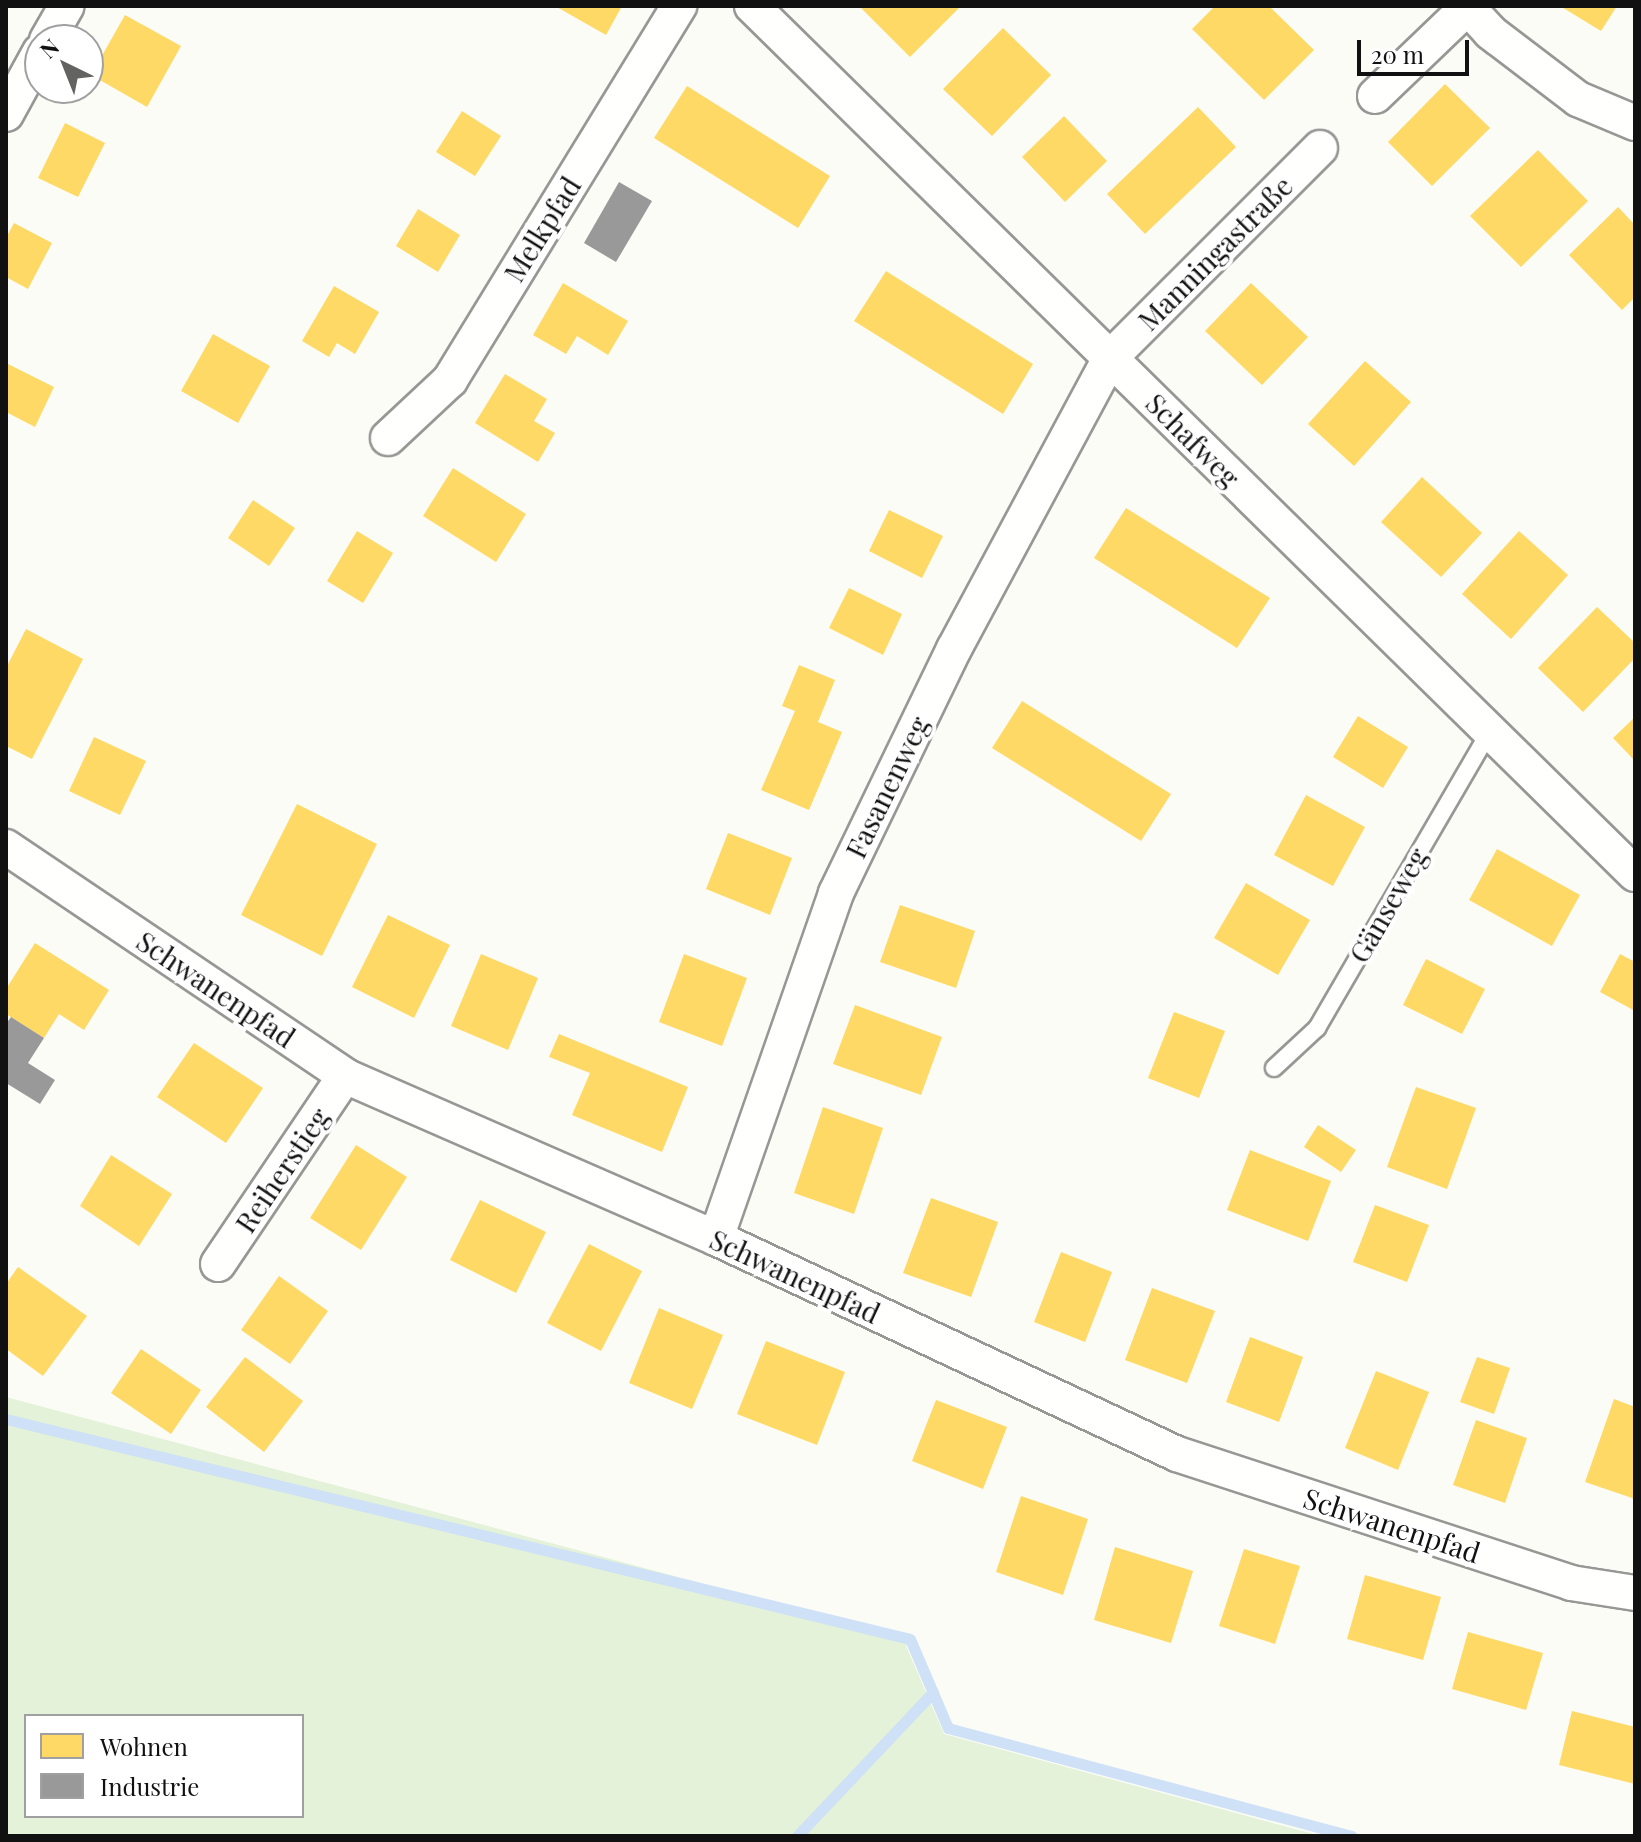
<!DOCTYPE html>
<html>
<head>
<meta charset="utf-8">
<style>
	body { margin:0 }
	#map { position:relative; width:1641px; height:1842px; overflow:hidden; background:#fcfcf7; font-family:"Playfair Display",serif }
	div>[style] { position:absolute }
	.green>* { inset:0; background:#e3f2d8 }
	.homes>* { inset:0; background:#ffd966 }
	.industry>* { inset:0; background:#999 }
	.stream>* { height:11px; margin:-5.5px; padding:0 5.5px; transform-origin:5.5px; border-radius:5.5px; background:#cee1f6 }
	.roads { filter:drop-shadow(2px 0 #979795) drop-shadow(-2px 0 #979795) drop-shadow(0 2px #979795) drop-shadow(0 -2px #979795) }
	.lane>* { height:16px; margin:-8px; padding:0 8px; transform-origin:8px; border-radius:8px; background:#fffffe }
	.street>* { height:34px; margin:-17px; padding:0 17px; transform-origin:17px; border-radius:17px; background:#fffffe }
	span { translate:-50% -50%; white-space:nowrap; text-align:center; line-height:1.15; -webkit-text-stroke:8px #fff; paint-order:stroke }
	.street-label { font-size:28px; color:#111 }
	.frame { position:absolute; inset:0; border:8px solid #111; pointer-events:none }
	.legend { position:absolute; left:24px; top:1714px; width:280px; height:104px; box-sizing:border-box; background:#fff; border:2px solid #a0a0a0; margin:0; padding:10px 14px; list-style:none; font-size:24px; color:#111 }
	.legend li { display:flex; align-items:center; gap:16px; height:40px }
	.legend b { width:40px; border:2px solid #a0a0a0 }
	.north { position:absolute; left:24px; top:24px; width:80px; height:80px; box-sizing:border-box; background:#fff; border:2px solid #a0a0a0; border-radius:50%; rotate:317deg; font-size:22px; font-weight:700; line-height:32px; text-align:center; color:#111 }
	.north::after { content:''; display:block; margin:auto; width:28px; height:36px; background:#636362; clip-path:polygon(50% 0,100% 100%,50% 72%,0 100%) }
	.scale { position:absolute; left:1357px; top:40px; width:112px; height:36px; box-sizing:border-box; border:4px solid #111; border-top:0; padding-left:10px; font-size:24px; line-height:28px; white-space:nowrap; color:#111; -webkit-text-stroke:6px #fff; paint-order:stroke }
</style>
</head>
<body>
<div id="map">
	<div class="green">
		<div style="clip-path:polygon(evenodd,6px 1397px,910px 1639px,906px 1646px,944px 1734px,1321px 1836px,6px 1836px,6px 1397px,26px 1716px,302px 1716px,302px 1816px,26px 1816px,26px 1716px)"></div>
	</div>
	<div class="homes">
		<div style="clip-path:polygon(555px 6px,622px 6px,606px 35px)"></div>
		<div style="clip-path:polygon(859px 6px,956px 6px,959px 8px,910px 57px)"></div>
		<div style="clip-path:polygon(1215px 6px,1269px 6px,1314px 50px,1264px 100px,1192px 29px)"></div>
		<div style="clip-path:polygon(1560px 6px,1617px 6px,1601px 31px)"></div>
		<div style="clip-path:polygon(125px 15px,181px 46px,147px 107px,91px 75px)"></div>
		<div style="clip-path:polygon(1003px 28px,1051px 75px,992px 136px,943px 89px)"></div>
		<div style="clip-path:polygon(1445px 84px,1490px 128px,1432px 186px,1388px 142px)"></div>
		<div style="clip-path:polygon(687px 86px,830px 176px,798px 228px,654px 138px)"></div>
		<div style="clip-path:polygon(1198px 107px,1236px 147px,1145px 234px,1107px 194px)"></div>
		<div style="clip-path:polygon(462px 111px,501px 136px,475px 176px,436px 152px)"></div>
		<div style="clip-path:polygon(1064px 116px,1107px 161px,1065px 202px,1022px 157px)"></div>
		<div style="clip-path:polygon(65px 123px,105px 143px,78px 197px,38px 178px)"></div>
		<div style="clip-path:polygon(1538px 150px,1588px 201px,1521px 267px,1470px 216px)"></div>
		<div style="clip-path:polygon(1618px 207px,1635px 225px,1635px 297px,1622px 310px,1569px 255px)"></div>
		<div style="clip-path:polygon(418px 209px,460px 235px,438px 272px,396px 246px)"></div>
		<div style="clip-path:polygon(14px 223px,52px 243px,28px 289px,6px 277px,6px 238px)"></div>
		<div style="clip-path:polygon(886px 271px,1033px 364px,1003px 414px,854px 321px)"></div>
		<div style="clip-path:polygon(563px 283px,628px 321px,608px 355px,577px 336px,566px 354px,533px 335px)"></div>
		<div style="clip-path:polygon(1251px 283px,1308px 337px,1262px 385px,1205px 331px)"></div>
		<div style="clip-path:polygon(334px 286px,379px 312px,355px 354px,337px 343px,329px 357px,302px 341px)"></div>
		<div style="clip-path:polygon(213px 334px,270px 366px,238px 423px,181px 391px)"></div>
		<div style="clip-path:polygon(1365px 361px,1411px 402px,1354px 466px,1308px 424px)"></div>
		<div style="clip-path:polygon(6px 363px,54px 387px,35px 427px,6px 412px)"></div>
		<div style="clip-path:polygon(505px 374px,547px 399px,534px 421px,555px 433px,538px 462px,475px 423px)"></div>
		<div style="clip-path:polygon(453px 468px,526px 514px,496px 562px,423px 516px)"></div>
		<div style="clip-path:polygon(1422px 477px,1482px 533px,1441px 577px,1381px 522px)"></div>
		<div style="clip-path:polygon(253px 500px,295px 528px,269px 566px,228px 538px)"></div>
		<div style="clip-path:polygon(1126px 508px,1270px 598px,1237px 648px,1094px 558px)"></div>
		<div style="clip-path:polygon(889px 510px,943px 536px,922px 578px,869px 551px)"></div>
		<div style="clip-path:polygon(357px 531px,393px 553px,363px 603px,327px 581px)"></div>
		<div style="clip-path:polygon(1519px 531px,1568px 575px,1511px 639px,1462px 594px)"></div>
		<div style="clip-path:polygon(849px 588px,902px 614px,883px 655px,829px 628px)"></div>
		<div style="clip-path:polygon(1597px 607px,1635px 643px,1635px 658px,1583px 712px,1538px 668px)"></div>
		<div style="clip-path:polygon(26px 629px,83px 659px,32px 759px,6px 746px,6px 668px)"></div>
		<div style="clip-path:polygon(799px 665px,835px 680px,818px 722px,842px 732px,809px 810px,761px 790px,795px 711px,782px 706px)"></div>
		<div style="clip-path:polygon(1022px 701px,1171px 794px,1141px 841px,992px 748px)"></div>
		<div style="clip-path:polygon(1358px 716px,1408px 747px,1383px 788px,1333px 757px)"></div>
		<div style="clip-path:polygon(1635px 717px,1635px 761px,1613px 738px)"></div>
		<div style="clip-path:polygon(94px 737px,146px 761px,120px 815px,69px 791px)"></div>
		<div style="clip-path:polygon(1306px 795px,1365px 827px,1333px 886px,1274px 855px)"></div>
		<div style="clip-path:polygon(297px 804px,377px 844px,322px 956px,241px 915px)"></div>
		<div style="clip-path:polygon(728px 833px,792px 858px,770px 915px,706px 889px)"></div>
		<div style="clip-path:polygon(1497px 849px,1580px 895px,1552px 946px,1469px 900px)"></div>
		<div style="clip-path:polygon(1246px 883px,1310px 920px,1278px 975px,1214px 938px)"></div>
		<div style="clip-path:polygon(900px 905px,975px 931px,956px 988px,880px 962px)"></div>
		<div style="clip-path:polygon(388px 915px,450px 945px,414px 1018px,352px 987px)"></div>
		<div style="clip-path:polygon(35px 943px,109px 990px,84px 1030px,59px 1014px,44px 1038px,6px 1014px,6px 989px)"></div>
		<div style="clip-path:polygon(481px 954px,538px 978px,508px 1050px,451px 1026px)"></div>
		<div style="clip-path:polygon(684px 954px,747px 978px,722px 1046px,659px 1022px)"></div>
		<div style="clip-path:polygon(1620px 954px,1635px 962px,1635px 1011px,1600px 992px)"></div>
		<div style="clip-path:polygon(1426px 959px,1485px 989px,1462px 1034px,1403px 1005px)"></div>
		<div style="clip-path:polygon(855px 1005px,942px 1037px,921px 1095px,833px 1064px)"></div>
		<div style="clip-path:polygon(1174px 1012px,1225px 1031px,1199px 1098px,1148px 1078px)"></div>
		<div style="clip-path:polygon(559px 1034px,688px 1087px,662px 1152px,572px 1115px,590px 1073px,549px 1057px)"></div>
		<div style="clip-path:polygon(194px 1043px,263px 1088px,226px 1143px,157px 1097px)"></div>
		<div style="clip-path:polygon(1416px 1087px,1476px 1108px,1447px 1189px,1387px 1167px)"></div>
		<div style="clip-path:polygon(823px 1107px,883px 1128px,854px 1214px,794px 1193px)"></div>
		<div style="clip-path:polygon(1318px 1125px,1356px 1150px,1341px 1172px,1304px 1147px)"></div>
		<div style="clip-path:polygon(356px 1145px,407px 1177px,361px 1250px,310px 1218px)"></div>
		<div style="clip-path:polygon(1250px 1150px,1331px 1181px,1308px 1241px,1227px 1210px)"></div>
		<div style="clip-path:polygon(111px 1155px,172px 1194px,139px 1246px,80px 1206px)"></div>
		<div style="clip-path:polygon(931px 1198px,998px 1222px,971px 1297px,903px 1273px)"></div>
		<div style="clip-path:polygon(480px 1200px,546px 1232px,516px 1293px,450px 1260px)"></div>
		<div style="clip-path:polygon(1375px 1205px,1429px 1225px,1407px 1282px,1353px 1262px)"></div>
		<div style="clip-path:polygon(589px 1244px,642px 1271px,601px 1351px,547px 1323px)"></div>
		<div style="clip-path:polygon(1061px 1252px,1112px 1272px,1085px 1342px,1034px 1322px)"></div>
		<div style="clip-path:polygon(18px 1267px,87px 1316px,43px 1376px,6px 1349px,6px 1284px)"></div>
		<div style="clip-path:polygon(279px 1276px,328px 1311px,290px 1364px,241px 1330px)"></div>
		<div style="clip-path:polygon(1152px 1288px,1215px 1311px,1187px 1383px,1125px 1360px)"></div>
		<div style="clip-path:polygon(659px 1308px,723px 1335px,692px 1409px,629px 1383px)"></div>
		<div style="clip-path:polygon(1250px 1337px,1303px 1357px,1279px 1422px,1226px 1402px)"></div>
		<div style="clip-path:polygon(766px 1341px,845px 1372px,817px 1445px,737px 1414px)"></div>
		<div style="clip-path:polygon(141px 1349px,201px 1390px,171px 1434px,111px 1393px)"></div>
		<div style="clip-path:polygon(245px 1357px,303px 1401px,264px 1452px,206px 1407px)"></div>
		<div style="clip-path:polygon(1477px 1357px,1510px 1368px,1494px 1414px,1460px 1402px)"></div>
		<div style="clip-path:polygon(1376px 1371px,1429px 1392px,1398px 1470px,1345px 1448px)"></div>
		<div style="clip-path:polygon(1614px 1399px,1635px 1407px,1635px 1499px,1585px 1482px)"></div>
		<div style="clip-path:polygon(936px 1400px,1007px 1427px,983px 1489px,912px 1461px)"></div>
		<div style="clip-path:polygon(1476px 1420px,1527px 1438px,1505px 1503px,1453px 1485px)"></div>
		<div style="clip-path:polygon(1021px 1496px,1088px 1519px,1063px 1595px,996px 1572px)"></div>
		<div style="clip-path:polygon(1115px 1547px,1193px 1571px,1171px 1643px,1094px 1620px)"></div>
		<div style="clip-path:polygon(1244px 1549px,1300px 1566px,1275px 1644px,1219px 1626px)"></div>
		<div style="clip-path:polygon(1365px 1575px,1441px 1597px,1423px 1660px,1347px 1639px)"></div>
		<div style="clip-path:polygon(1468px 1632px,1543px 1653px,1526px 1710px,1452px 1689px)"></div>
		<div style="clip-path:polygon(1572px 1711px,1635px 1727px,1635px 1784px,1559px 1765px)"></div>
	</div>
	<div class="industry">
		<div style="clip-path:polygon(619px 182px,652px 201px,616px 262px,584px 243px)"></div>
		<div style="clip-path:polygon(11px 1017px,44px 1038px,28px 1063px,55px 1080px,40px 1104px,6px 1083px,6px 1024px)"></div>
	</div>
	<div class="stream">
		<div style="left:6px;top:1419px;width:930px;rotate:13.68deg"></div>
		<div style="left:910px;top:1639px;width:97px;rotate:66.9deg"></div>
		<div style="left:948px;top:1728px;width:418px;rotate:15deg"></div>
		<div style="left:797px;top:1836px;width:198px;rotate:-46.6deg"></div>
	</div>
	<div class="roads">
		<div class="lane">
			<div style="left:1274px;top:1068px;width:59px;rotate:-42.9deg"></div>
			<div style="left:1317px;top:1028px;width:342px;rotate:-59.8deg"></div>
		</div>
		<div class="street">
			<div style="left:752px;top:6px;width:1238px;rotate:44.51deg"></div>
			<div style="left:1468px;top:8px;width:33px;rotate:47deg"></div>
			<div style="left:1490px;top:32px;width:111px;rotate:37.3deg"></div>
			<div style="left:1578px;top:99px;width:62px;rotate:22.8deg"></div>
			<div style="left:47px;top:40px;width:39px;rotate:-60deg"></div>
			<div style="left:1375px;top:96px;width:130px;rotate:-43.8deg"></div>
			<div style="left:6px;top:114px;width:71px;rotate:-61.3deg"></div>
			<div style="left:388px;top:438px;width:85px;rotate:-43.1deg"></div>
			<div style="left:450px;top:380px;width:439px;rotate:-58.5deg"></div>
			<div style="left:6px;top:847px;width:409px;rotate:34deg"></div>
			<div style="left:345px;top:1076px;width:405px;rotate:23.6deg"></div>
			<div style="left:716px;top:1238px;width:509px;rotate:25.11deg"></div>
			<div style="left:1177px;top:1454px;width:415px;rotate:18.1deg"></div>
			<div style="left:1571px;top:1583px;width:65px;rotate:8.9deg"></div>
			<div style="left:716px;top:1238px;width:365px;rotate:-70.8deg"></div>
			<div style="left:836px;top:893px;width:271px;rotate:-64.2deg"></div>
			<div style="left:954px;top:649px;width:330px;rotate:-61.8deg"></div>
			<div style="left:1110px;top:358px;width:297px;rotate:-45deg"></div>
			<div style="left:218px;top:1264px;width:227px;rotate:-56deg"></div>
		</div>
	</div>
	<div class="street-label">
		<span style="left:542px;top:229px;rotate:-58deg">Melkpfad</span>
		<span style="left:1215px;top:253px;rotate:-45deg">Manningastraße</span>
		<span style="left:1193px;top:440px;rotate:45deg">Schafweg</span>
		<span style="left:887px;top:787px;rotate:-64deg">Fasanenweg</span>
		<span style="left:1388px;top:905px;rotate:-60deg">Gänseweg</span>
		<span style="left:216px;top:989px;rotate:34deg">Schwanenpfad</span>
		<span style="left:282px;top:1170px;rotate:-56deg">Reiherstieg</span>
		<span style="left:795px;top:1276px;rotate:25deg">Schwanenpfad</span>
		<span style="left:1392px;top:1525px;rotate:18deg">Schwanenpfad</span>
	</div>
	<div class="frame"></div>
	<ul class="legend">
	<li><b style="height:22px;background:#ffd966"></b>Wohnen</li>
	<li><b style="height:22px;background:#999"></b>Industrie</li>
	</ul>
	<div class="north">N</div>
	<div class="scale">20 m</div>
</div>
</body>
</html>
